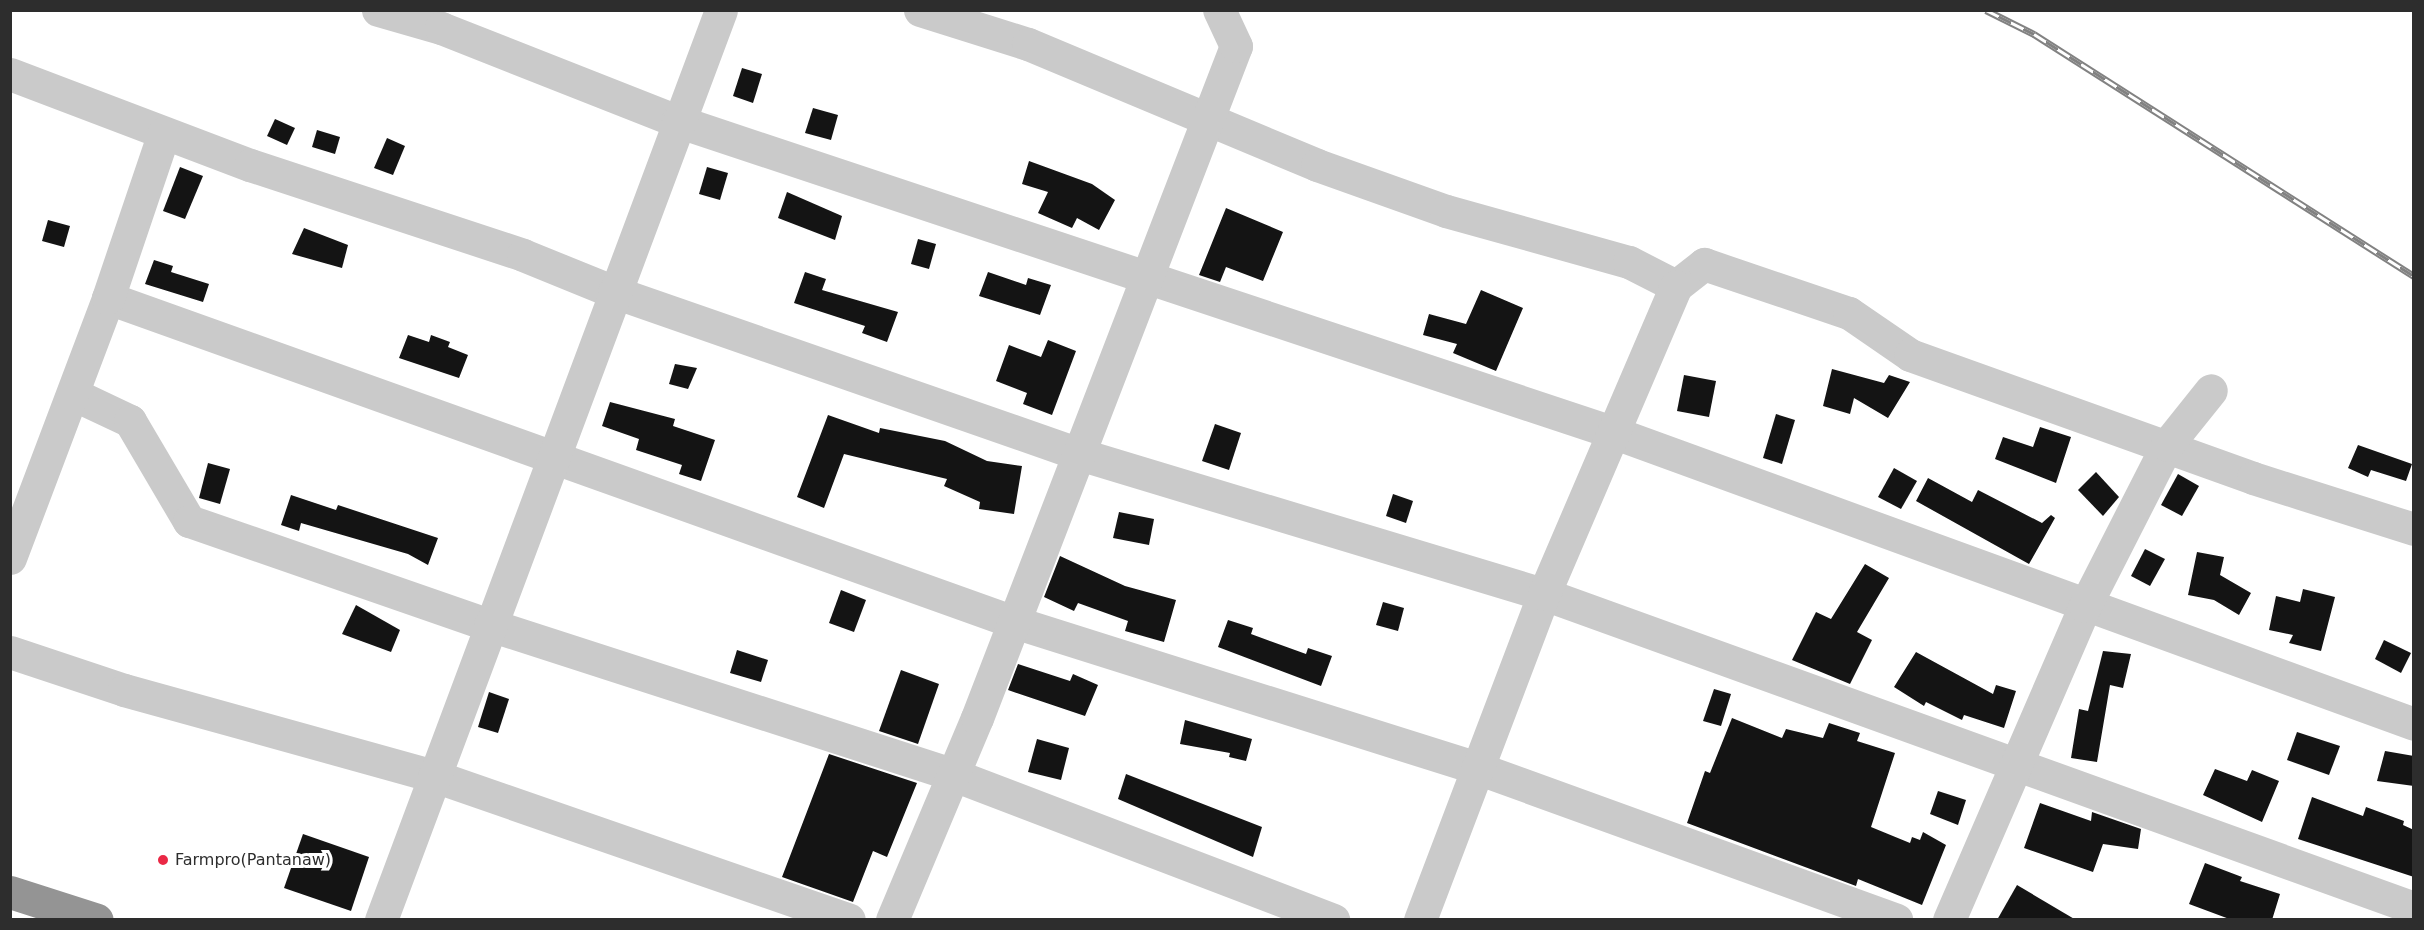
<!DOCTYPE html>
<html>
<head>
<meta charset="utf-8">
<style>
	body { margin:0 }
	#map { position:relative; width:2424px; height:930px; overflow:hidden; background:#fff; font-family:"DejaVu Sans",sans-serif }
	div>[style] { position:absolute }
	.building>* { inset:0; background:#141414 }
	.minor>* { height:33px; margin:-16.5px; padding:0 16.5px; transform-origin:16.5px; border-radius:16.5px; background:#cacaca }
	.highway>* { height:33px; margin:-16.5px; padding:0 16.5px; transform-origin:16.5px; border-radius:16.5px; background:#949494 }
	.rail>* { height:7px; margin-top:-3.5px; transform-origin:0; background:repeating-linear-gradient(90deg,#fff 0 14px,#828282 0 28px); box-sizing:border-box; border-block:2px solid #828282 }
	.dots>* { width:16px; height:16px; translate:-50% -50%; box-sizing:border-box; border:3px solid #fff; border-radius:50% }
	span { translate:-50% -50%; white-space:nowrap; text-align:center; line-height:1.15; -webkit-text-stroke:6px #fff; paint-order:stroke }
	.poi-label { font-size:16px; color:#2d2d2d }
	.left { translate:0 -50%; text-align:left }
	.frame { position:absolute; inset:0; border:12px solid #2d2d2d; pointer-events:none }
</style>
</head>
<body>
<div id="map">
	<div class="building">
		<div style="clip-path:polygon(742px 68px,762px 74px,753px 103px,733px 96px)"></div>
		<div style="clip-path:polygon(813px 108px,838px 115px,831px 140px,805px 133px)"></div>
		<div style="clip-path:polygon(275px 119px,295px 128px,287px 145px,267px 136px)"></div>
		<div style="clip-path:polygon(317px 130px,340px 137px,335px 154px,312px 147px)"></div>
		<div style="clip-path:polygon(387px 138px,405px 146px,393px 175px,374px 168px)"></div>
		<div style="clip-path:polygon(1029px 161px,1092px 184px,1115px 200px,1099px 230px,1077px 218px,1072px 228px,1038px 213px,1048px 192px,1022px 184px)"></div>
		<div style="clip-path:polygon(180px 167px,203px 176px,185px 219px,163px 211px)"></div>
		<div style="clip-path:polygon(707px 167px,728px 173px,720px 200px,699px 194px)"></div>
		<div style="clip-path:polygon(787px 192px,842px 216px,835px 240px,778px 218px)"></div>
		<div style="clip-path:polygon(1226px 208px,1283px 232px,1263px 281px,1226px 267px,1220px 282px,1199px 275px)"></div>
		<div style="clip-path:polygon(48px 220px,70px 226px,64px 247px,42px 241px)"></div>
		<div style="clip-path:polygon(304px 228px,348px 245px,342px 268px,292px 254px)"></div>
		<div style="clip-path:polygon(918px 239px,936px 244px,929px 269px,911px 264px)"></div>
		<div style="clip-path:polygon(154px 260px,173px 266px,171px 272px,209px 284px,203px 302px,145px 284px)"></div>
		<div style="clip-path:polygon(805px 272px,826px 279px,822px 290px,898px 312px,887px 342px,862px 333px,865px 326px,794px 303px)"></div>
		<div style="clip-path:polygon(988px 272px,1026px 285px,1028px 278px,1051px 285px,1040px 315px,979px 296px)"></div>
		<div style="clip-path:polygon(1481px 290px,1523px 308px,1496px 371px,1453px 353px,1457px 344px,1423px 335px,1429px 314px,1466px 324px)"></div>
		<div style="clip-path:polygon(408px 335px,429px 342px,431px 335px,450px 342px,448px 347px,468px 355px,459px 378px,399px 358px)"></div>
		<div style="clip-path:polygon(1048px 340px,1076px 351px,1052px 415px,1023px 404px,1027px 393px,996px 381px,1009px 345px,1041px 357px)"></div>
		<div style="clip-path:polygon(675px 364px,697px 368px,688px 389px,669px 384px)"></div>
		<div style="clip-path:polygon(1832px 369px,1884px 383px,1889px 375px,1910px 382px,1888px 418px,1854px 398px,1850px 414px,1823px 406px)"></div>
		<div style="clip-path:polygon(1684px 375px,1716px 381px,1709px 417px,1677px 411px)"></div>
		<div style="clip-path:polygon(610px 402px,675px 419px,673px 426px,715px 440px,701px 481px,679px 474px,682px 465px,636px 450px,639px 439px,602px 426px)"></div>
		<div style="clip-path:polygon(1776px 414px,1795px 420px,1782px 464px,1763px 458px)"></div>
		<div style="clip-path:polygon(828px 415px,879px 433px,880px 428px,945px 441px,987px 461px,1022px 466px,1014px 514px,979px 509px,980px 502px,944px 486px,947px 479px,844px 454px,824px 508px,797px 497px)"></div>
		<div style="clip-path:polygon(1215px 424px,1241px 433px,1229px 470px,1202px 461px)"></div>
		<div style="clip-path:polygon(2040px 427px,2071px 437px,2056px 483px,1995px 459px,2003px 437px,2033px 447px)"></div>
		<div style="clip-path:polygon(2358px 445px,2412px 464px,2406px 481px,2371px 470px,2368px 477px,2348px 468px)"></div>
		<div style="clip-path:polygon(208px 463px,230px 469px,220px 504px,199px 498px)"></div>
		<div style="clip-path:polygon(1894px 468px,1917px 481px,1901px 509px,1878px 497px)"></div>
		<div style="clip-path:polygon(2096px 472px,2119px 497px,2103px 516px,2078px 490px)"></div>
		<div style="clip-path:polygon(2178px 474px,2199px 486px,2182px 516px,2161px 505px)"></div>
		<div style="clip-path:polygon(1928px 478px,1972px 502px,1978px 490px,2042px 523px,2051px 515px,2055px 518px,2029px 564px,1916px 501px)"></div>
		<div style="clip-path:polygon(1393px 494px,1413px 501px,1406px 523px,1386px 516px)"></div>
		<div style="clip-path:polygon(291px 495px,336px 510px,338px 505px,438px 538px,428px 565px,408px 554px,301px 523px,299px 531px,281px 525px)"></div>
		<div style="clip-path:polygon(1119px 512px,1154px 519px,1149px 545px,1113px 538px)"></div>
		<div style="clip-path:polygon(2145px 549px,2165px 559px,2150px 586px,2131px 576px)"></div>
		<div style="clip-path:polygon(2197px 552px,2224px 557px,2220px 575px,2251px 593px,2239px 615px,2214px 600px,2188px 595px)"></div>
		<div style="clip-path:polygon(1060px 556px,1125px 586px,1176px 600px,1164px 642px,1125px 631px,1128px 621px,1078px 603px,1074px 611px,1044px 597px)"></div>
		<div style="clip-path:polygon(1865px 564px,1889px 578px,1857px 632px,1872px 640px,1850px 684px,1792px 660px,1816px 612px,1831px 619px)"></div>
		<div style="clip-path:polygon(2303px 589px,2335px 597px,2321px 651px,2289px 643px,2293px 635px,2269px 630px,2276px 596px,2300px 602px)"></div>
		<div style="clip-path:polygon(841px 590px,866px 600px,854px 632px,829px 623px)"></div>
		<div style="clip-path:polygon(1383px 602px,1404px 608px,1398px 631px,1376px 625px)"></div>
		<div style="clip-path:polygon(356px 605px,400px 630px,391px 652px,342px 634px)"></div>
		<div style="clip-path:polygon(1228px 620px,1253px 628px,1251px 634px,1306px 654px,1308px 648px,1332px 656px,1321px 686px,1218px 647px)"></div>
		<div style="clip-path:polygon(2384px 640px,2411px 653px,2401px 673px,2375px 659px)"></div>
		<div style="clip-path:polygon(737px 650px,768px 660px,761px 682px,730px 673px)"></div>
		<div style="clip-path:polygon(2103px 651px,2131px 654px,2123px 688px,2110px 685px,2097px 762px,2071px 758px,2079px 709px,2088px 711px)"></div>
		<div style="clip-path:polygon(1916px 652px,1993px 694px,1996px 685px,2016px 691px,2004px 728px,1964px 715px,1962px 720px,1926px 702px,1924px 706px,1894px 687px)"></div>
		<div style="clip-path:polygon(1018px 664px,1070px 681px,1073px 674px,1098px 685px,1085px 716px,1008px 690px)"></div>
		<div style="clip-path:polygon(901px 670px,939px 684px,918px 744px,879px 731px)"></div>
		<div style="clip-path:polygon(1714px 689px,1731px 694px,1721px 726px,1703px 721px)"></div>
		<div style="clip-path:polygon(489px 692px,509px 699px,498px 733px,478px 727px)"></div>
		<div style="clip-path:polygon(1732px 718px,1782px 738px,1786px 729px,1823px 738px,1829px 723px,1860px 733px,1857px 741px,1895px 753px,1871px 827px,1910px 843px,1912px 837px,1920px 840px,1923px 832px,1946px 845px,1922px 905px,1858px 879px,1856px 886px,1687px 823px,1705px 771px,1710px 773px)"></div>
		<div style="clip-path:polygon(1185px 720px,1252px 739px,1246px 761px,1229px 757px,1230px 753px,1180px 744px)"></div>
		<div style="clip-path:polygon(2297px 732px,2340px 746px,2329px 775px,2287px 760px)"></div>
		<div style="clip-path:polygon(1037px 739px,1069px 748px,1061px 780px,1028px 772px)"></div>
		<div style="clip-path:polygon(2385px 751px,2414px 756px,2414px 786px,2377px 781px)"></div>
		<div style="clip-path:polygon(829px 754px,917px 783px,887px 857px,873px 851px,853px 902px,782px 877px)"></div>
		<div style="clip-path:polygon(2215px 769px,2247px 781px,2252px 770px,2279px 781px,2262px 822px,2203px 795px)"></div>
		<div style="clip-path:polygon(1126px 774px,1262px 827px,1253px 857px,1118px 799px)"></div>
		<div style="clip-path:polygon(1938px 791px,1966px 800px,1958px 825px,1930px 814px)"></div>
		<div style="clip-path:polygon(2312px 797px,2363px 816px,2366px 807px,2404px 821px,2403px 825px,2414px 830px,2414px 877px,2298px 839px)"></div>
		<div style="clip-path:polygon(2040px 803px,2091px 821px,2092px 812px,2141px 829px,2138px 849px,2103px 844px,2093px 872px,2024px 848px)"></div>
		<div style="clip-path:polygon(303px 834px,369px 857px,351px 911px,284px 888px)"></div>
		<div style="clip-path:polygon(2205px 863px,2242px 877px,2240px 881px,2280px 894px,2272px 920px,2232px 920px,2189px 904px)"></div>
		<div style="clip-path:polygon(2017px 885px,2076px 920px,1997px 920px)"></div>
	</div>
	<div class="minor">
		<div style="left:378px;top:10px;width:66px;rotate:15.9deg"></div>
		<div style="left:441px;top:28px;width:254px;rotate:21.5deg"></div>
		<div style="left:677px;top:121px;width:989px;rotate:18.4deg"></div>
		<div style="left:1615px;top:433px;width:850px;rotate:20.01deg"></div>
		<div style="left:920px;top:10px;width:113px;rotate:17.5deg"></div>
		<div style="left:1028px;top:44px;width:313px;rotate:22.7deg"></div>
		<div style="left:1317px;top:165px;width:137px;rotate:19.6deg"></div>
		<div style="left:1446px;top:211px;width:190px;rotate:15.6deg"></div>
		<div style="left:1629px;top:262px;width:53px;rotate:27.1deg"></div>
		<div style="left:1676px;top:286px;width:36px;rotate:-38deg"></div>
		<div style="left:1704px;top:264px;width:153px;rotate:18.7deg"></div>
		<div style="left:1849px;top:313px;width:74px;rotate:34.5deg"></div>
		<div style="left:1910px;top:355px;width:364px;rotate:19.7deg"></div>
		<div style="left:2253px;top:478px;width:169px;rotate:17.6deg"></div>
		<div style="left:10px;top:74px;width:257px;rotate:20.8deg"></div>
		<div style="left:250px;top:165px;width:287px;rotate:18.2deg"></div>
		<div style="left:523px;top:255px;width:98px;rotate:22.1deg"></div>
		<div style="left:614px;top:292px;width:492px;rotate:19.2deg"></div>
		<div style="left:1079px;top:454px;width:486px;rotate:16.8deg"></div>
		<div style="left:1544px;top:594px;width:925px;rotate:19.85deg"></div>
		<div style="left:108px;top:298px;width:962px;rotate:19.68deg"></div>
		<div style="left:1014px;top:622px;width:485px;rotate:17.5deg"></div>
		<div style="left:1477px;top:768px;width:446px;rotate:19.9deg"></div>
		<div style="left:73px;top:394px;width:63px;rotate:25.3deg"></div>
		<div style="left:130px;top:421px;width:116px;rotate:59.5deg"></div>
		<div style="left:189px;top:521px;width:318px;rotate:19.1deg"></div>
		<div style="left:490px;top:625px;width:488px;rotate:17.9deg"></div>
		<div style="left:954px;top:775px;width:406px;rotate:20.9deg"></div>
		<div style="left:10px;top:558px;width:278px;rotate:-69.3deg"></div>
		<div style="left:108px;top:298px;width:174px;rotate:-71.3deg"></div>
		<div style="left:10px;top:652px;width:120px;rotate:18.4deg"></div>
		<div style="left:124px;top:690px;width:322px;rotate:15.5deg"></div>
		<div style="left:434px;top:776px;width:439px;rotate:19.1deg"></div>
		<div style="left:381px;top:920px;width:971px;rotate:-69.51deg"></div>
		<div style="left:892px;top:920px;width:219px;rotate:-67.2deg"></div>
		<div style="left:977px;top:718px;width:720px;rotate:-68.92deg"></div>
		<div style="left:1236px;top:46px;width:40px;rotate:-115deg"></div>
		<div style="left:1420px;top:920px;width:349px;rotate:-69.2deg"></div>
		<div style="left:1544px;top:594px;width:335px;rotate:-66.8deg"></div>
		<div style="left:1949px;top:920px;width:342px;rotate:-66.6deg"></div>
		<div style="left:2085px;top:606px;width:181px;rotate:-63deg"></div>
		<div style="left:2167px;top:445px;width:70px;rotate:-51.3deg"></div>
	</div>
	<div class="highway">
		<div style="left:10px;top:892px;width:91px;rotate:17.8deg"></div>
	</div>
	<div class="rail">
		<div style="left:1986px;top:10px;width:54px;rotate:26.6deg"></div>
		<div style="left:2034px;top:34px;width:451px;rotate:32.5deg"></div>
	</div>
	<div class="dots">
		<div style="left:163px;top:860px;background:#ea2845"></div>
	</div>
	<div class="poi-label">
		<span class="left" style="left:175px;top:860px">Farmpro(Pantanaw)</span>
	</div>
	<div class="frame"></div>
</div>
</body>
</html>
